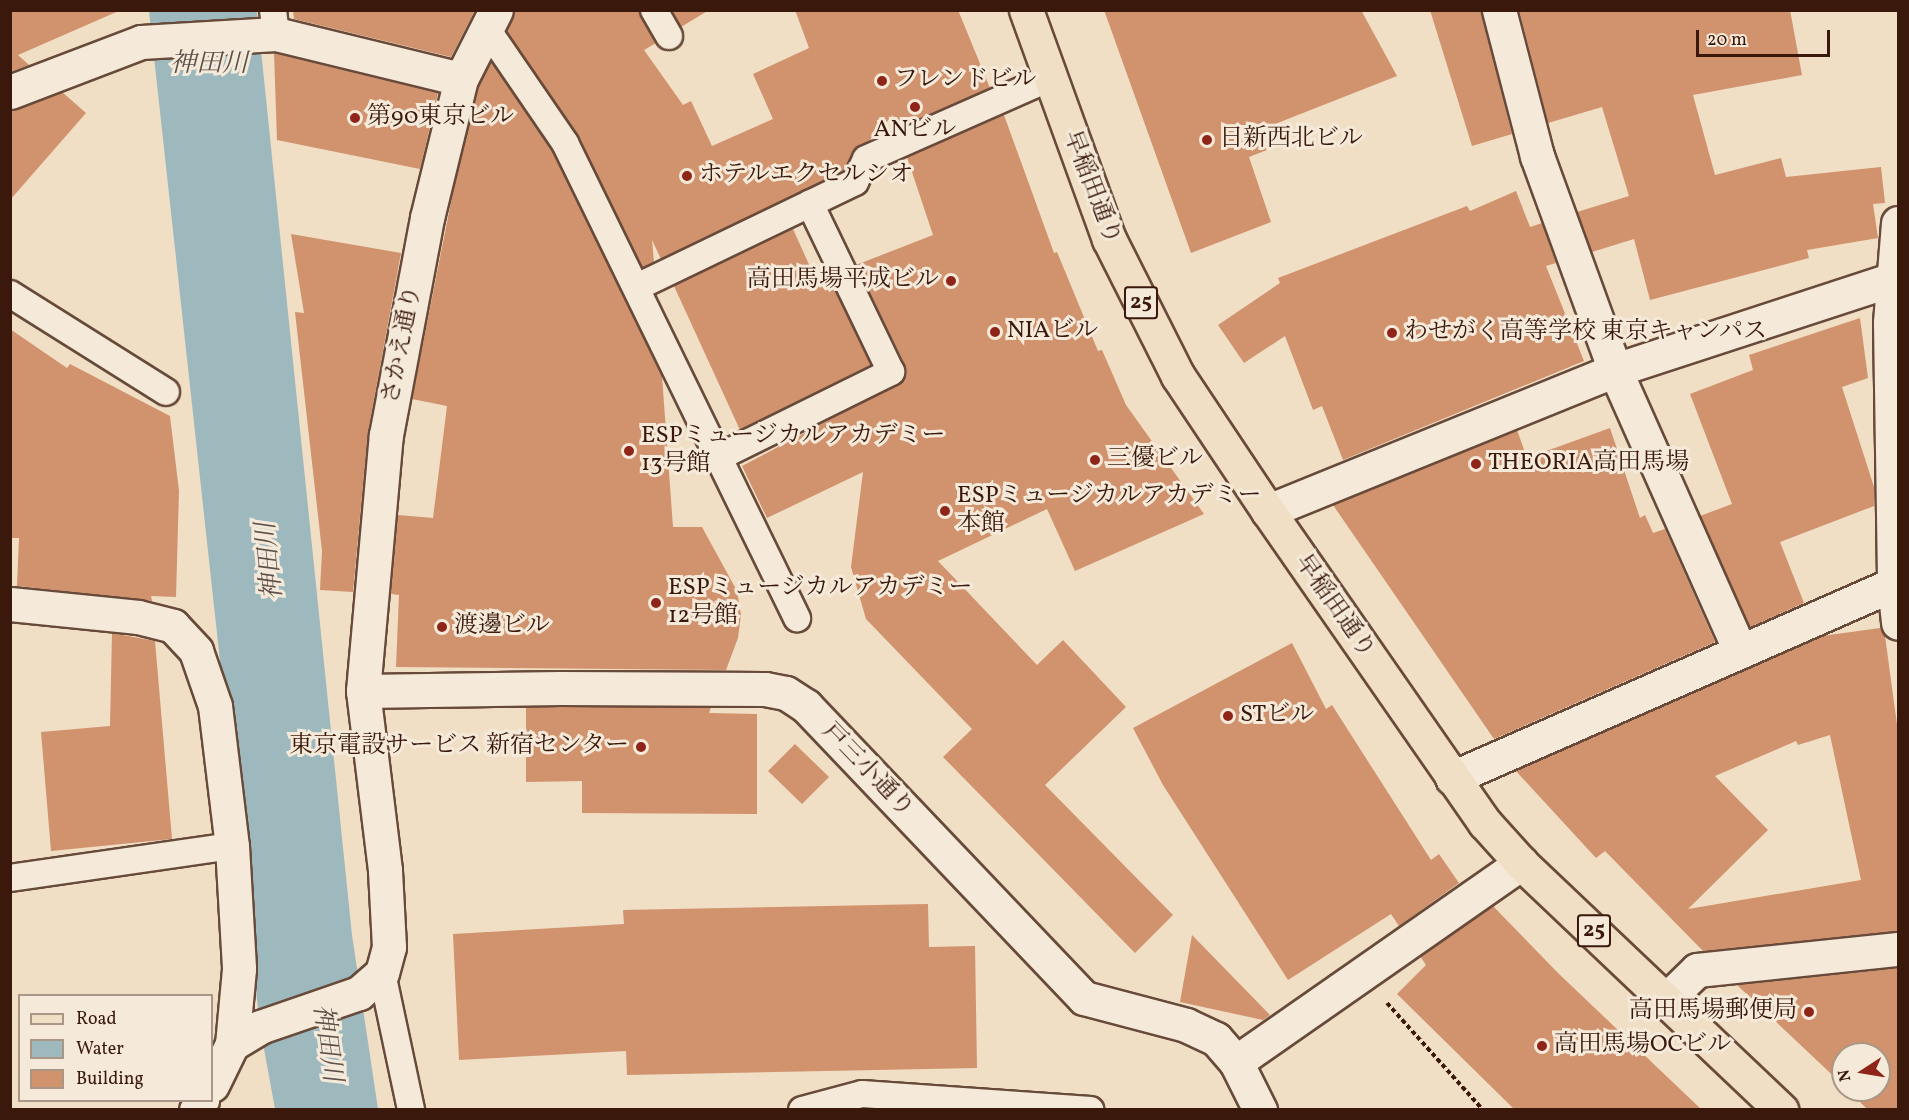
<!DOCTYPE html>
<html>
<head>
<meta charset="utf-8">
<style>
	body { margin:0 }
	#map { position:relative; width:1909px; height:1120px; overflow:hidden; background:#f0dec5; font-family:Vollkorn,"Noto Serif JP",serif }
	div>[style] { position:absolute }
	.water>* { inset:0; background:#9eb9be }
	.building>* { inset:0; background:#d1926e }
	.path>* { height:4px; margin-top:-2px; transform-origin:0; background:repeating-linear-gradient(90deg,#3a180b 0 4.5px,transparent 0 7.5px) }
	.roads { filter:drop-shadow(2px 0 #684a3a) drop-shadow(-2px 0 #684a3a) drop-shadow(0 2px #684a3a) drop-shadow(0 -2px #684a3a) }
	.lane>* { height:26px; margin:-13px; padding:0 13px; transform-origin:13px; border-radius:13px; background:#f5ead9 }
	.street>* { height:33px; margin:-16.5px; padding:0 16.5px; transform-origin:16.5px; border-radius:16.5px; background:#f5ead9 }
	.primary>* { height:33px; margin:-16.5px; padding:0 16.5px; transform-origin:16.5px; border-radius:16.5px; background:#f0dec5 }
	.dots>* { width:16px; height:16px; translate:-50% -50%; box-sizing:border-box; border:3px solid #f5ead9; border-radius:50% }
	span { translate:-50% -50%; white-space:nowrap; text-align:center; line-height:1.15; -webkit-text-stroke:6px #f5ead9; paint-order:stroke }
	.shield-label span { padding:2px 4px; background:#f5ead9; border:2px solid; border-radius:4px; -webkit-text-stroke-width:0 }
	.shield-label { font-size:22px; color:#3a180b; font-weight:700 }
	.poi-label { font-size:24px; color:#3a180b }
	.left { translate:0 -50%; text-align:left }
	.right { translate:-100% -50%; text-align:right }
	.street-label { font-size:24px; color:#3a180b }
	.water-label { font-size:26px; color:#5d504a; font-style:italic }
	.frame { position:absolute; inset:0; border:12px solid #3a180b; pointer-events:none }
	.legend { position:absolute; left:18px; top:994px; width:195px; height:108px; box-sizing:border-box; background:#f5ead9; border:2px solid #aa9687; margin:0; padding:8px 10px; list-style:none; font-size:18px; color:#3a180b }
	.legend li { display:flex; align-items:center; gap:12px; height:30px }
	.legend b { width:30px; border:2px solid #aa9687 }
	.north { position:absolute; left:1831px; top:1042px; width:60px; height:60px; box-sizing:border-box; background:#f5ead9; border:2px solid #aa9687; border-radius:50%; rotate:258deg; font-size:16px; font-weight:700; line-height:24px; text-align:center; color:#3a180b }
	.north::after { content:''; display:block; margin:auto; width:21px; height:27px; background:#8f2418; clip-path:polygon(50% 0,100% 100%,50% 72%,0 100%) }
	.scale { position:absolute; left:1696px; top:30px; width:134px; height:27px; box-sizing:border-box; border:3px solid #3a180b; border-top:0; padding-left:8px; font-size:18px; line-height:21px; white-space:nowrap; color:#3a180b; -webkit-text-stroke:4px #f5ead9; paint-order:stroke }
</style>
</head>
<body>
<div id="map">
	<div class="water">
		<div style="clip-path:polygon(149px 11px,257px 11px,352px 935px,378px 1109px,275px 1109px,260px 1027px)"></div>
	</div>
	<div class="building">
		<div style="clip-path:polygon(10px 10px,121px 10px,18px 55px,29px 65px,10px 72px)"></div>
		<div style="clip-path:polygon(293px 10px,475px 10px,451px 57px,294px 19px)"></div>
		<div style="clip-path:polygon(514px 10px,639px 10px,656px 43px,644px 50px,683px 105px,691px 101px,712px 146px,773px 119px,753px 74px,809px 48px,795px 10px,958px 10px,990px 88px,897px 129px,893px 115px,869px 141px,853px 152px,843px 171px,661px 259px,652px 240px,654px 262px,643px 268px,578px 136px,506px 31px)"></div>
		<div style="clip-path:polygon(672px 10px,709px 10px,681px 27px)"></div>
		<div style="clip-path:polygon(1104px 10px,1361px 10px,1397px 76px,1260px 130px,1267px 150px,1249px 157px,1271px 222px,1191px 253px)"></div>
		<div style="clip-path:polygon(1430px 10px,1481px 10px,1512px 134px,1472px 146px)"></div>
		<div style="clip-path:polygon(1519px 10px,1790px 10px,1802px 75px,1693px 95px,1715px 175px,1781px 158px,1786px 177px,1881px 167px,1885px 203px,1873px 204px,1878px 238px,1807px 250px,1809px 258px,1650px 300px,1634px 239px,1592px 252px,1577px 212px,1629px 196px,1602px 107px,1548px 123px)"></div>
		<div style="clip-path:polygon(274px 53px,438px 93px,420px 169px,277px 140px)"></div>
		<div style="clip-path:polygon(491px 61px,552px 151px,662px 376px,673px 527px,702px 527px,737px 591px,741px 615px,738px 638px,726px 670px,396px 667px,399px 595px,391px 594px,398px 515px,433px 518px,447px 406px,412px 399px,456px 177px,479px 86px)"></div>
		<div style="clip-path:polygon(62px 92px,86px 113px,10px 200px,10px 110px)"></div>
		<div style="clip-path:polygon(1004px 115px,1054px 253px,1057px 252px,1098px 351px,1102px 350px,1126px 405px,1204px 514px,1075px 571px,1047px 509px,938px 561px,1037px 665px,1063px 640px,1126px 707px,1045px 785px,1173px 915px,1135px 953px,943px 757px,972px 729px,866px 619px,851px 567px,863px 472px,767px 518px,742px 466px,903px 381px,905px 365px,856px 265px,933px 235px,907px 157px)"></div>
		<div style="clip-path:polygon(1516px 191px,1530px 227px,1542px 223px,1556px 263px,1546px 266px,1584px 361px,1343px 460px,1322px 406px,1313px 410px,1285px 336px,1244px 363px,1218px 325px,1280px 283px,1278px 278px,1467px 206px,1470px 211px)"></div>
		<div style="clip-path:polygon(793px 229px,816px 280px,828px 276px,871px 365px,740px 430px,674px 286px)"></div>
		<div style="clip-path:polygon(291px 234px,401px 253px,368px 432px,353px 592px,320px 590px,322px 551px,295px 312px,304px 313px)"></div>
		<div style="clip-path:polygon(1860px 318px,1868px 378px,1842px 387px,1874px 487px,1874px 506px,1780px 542px,1804px 603px,1750px 627px,1700px 516px,1732px 504px,1690px 394px,1753px 370px,1749px 355px)"></div>
		<div style="clip-path:polygon(10px 329px,67px 368px,70px 364px,170px 416px,179px 491px,176px 597px,151px 596px,152px 601px,17px 586px,19px 538px,10px 538px)"></div>
		<div style="clip-path:polygon(1610px 428px,1640px 518px,1645px 515px,1653px 533px,1665px 529px,1715px 642px,1494px 739px,1333px 505px,1517px 430px,1527px 458px)"></div>
		<div style="clip-path:polygon(evenodd,1880px 628px,1885px 636px,1899px 739px,1899px 931px,1703px 951px,1605px 851px,1596px 858px,1516px 771px,1822px 636px,1880px 628px,1830px 735px,1861px 880px,1688px 909px,1768px 830px,1715px 776px,1796px 741px,1798px 745px,1830px 735px)"></div>
		<div style="clip-path:polygon(112px 633px,155px 641px,172px 839px,51px 851px,41px 732px,110px 726px)"></div>
		<div style="clip-path:polygon(1292px 643px,1326px 709px,1332px 705px,1431px 860px,1439px 854px,1459px 883px,1399px 926px,1391px 914px,1288px 980px,1163px 785px,1133px 728px)"></div>
		<div style="clip-path:polygon(526px 707px,711px 707px,709px 713px,757px 714px,757px 814px,582px 813px,582px 781px,526px 782px)"></div>
		<div style="clip-path:polygon(795px 744px,829px 777px,802px 804px,768px 771px)"></div>
		<div style="clip-path:polygon(928px 904px,929px 947px,975px 946px,977px 1068px,627px 1075px,626px 1051px,459px 1060px,453px 934px,624px 924px,623px 910px)"></div>
		<div style="clip-path:polygon(1493px 906px,1558px 973px,1702px 1110px,1515px 1110px,1397px 994px,1426px 965px,1420px 956px)"></div>
		<div style="clip-path:polygon(1192px 935px,1270px 1015px,1263px 1020px,1180px 1002px)"></div>
		<div style="clip-path:polygon(1899px 968px,1899px 1110px,1868px 1110px,1848px 1090px,1879px 1090px,1879px 1054px,1843px 1054px,1843px 1085px,1737px 985px)"></div>
	</div>
	<div class="path">
		<div style="left:1387px;top:1003px;width:144px;rotate:48.1deg"></div>
	</div>
	<div class="roads">
		<div class="lane">
			<div style="left:273px;top:10px;width:24px;rotate:83deg"></div>
			<div style="left:654px;top:10px;width:30px;rotate:60deg"></div>
			<div style="left:487px;top:29px;width:138px;rotate:55.6deg"></div>
			<div style="left:565px;top:143px;width:529px;rotate:63.97deg"></div>
			<div style="left:637px;top:287px;width:242px;rotate:-25.7deg"></div>
			<div style="left:855px;top:182px;width:25px;rotate:-64deg"></div>
			<div style="left:866px;top:159px;width:201px;rotate:-23.8deg"></div>
			<div style="left:10px;top:294px;width:184px;rotate:32.1deg"></div>
			<div style="left:721px;top:456px;width:190px;rotate:-26.3deg"></div>
			<div style="left:891px;top:372px;width:187px;rotate:-115.7deg"></div>
			<div style="left:10px;top:878px;width:224px;rotate:-8.2deg"></div>
			<div style="left:382px;top:973px;width:140px;rotate:78deg"></div>
			<div style="left:802px;top:1110px;width:62px;rotate:-14.9deg"></div>
			<div style="left:862px;top:1094px;width:229px;rotate:4deg"></div>
		</div>
		<div class="street">
			<div style="left:1499px;top:10px;width:151px;rotate:75.4deg"></div>
			<div style="left:1537px;top:156px;width:228px;rotate:70deg"></div>
			<div style="left:1615px;top:370px;width:308px;rotate:66deg"></div>
			<div style="left:10px;top:92px;width:140px;rotate:-20.9deg"></div>
			<div style="left:141px;top:42px;width:135px;rotate:-3.4deg"></div>
			<div style="left:276px;top:34px;width:190px;rotate:13.7deg"></div>
			<div style="left:1898px;top:223px;width:100px;rotate:94.6deg"></div>
			<div style="left:1890px;top:323px;width:261px;rotate:89.1deg"></div>
			<div style="left:1894px;top:584px;width:39px;rotate:84deg"></div>
			<div style="left:1268px;top:511px;width:375px;rotate:-22.1deg"></div>
			<div style="left:1615px;top:370px;width:290px;rotate:-18.1deg"></div>
			<div style="left:10px;top:604px;width:129px;rotate:5.8deg"></div>
			<div style="left:138px;top:617px;width:36px;rotate:14deg"></div>
			<div style="left:173px;top:626px;width:34px;rotate:47deg"></div>
			<div style="left:196px;top:651px;width:58px;rotate:70.9deg"></div>
			<div style="left:215px;top:706px;width:141px;rotate:83.1deg"></div>
			<div style="left:232px;top:846px;width:123px;rotate:86.7deg"></div>
			<div style="left:239px;top:969px;width:75px;rotate:95.3deg"></div>
			<div style="left:232px;top:1044px;width:33px;rotate:-31deg"></div>
			<div style="left:260px;top:1027px;width:105px;rotate:-19deg"></div>
			<div style="left:359px;top:993px;width:30px;rotate:-41deg"></div>
			<div style="left:382px;top:973px;width:27px;rotate:-75deg"></div>
			<div style="left:389px;top:947px;width:77px;rotate:-93deg"></div>
			<div style="left:385px;top:870px;width:180px;rotate:-97deg"></div>
			<div style="left:363px;top:691px;width:257px;rotate:-84.9deg"></div>
			<div style="left:386px;top:435px;width:221px;rotate:-79.3deg"></div>
			<div style="left:427px;top:218px;width:143px;rotate:-76.3deg"></div>
			<div style="left:461px;top:79px;width:77px;rotate:-63.1deg"></div>
			<div style="left:363px;top:691px;width:197px;rotate:-0.9deg"></div>
			<div style="left:560px;top:688px;width:205px;rotate:0.3deg"></div>
			<div style="left:765px;top:689px;width:21px;rotate:11deg"></div>
			<div style="left:786px;top:693px;width:24px;rotate:33deg"></div>
			<div style="left:806px;top:706px;width:403px;rotate:46.4deg"></div>
			<div style="left:1084px;top:998px;width:106px;rotate:14.8deg"></div>
			<div style="left:1186px;top:1025px;width:33px;rotate:25deg"></div>
			<div style="left:1216px;top:1039px;width:30px;rotate:49deg"></div>
			<div style="left:1236px;top:1062px;width:54px;rotate:63.4deg"></div>
			<div style="left:1452px;top:778px;width:483px;rotate:-23.7deg"></div>
			<div style="left:1666px;top:1000px;width:43px;rotate:-44.1deg"></div>
			<div style="left:1697px;top:970px;width:202px;rotate:-6deg"></div>
			<div style="left:1236px;top:1062px;width:348px;rotate:-34.9deg"></div>
			<div style="left:212px;top:1085px;width:46px;rotate:-64deg"></div>
			<div style="left:196px;top:1110px;width:12px;rotate:-59deg"></div>
		</div>
		<div class="primary">
			<div style="left:1026px;top:10px;width:244px;rotate:70.1deg"></div>
			<div style="left:1109px;top:239px;width:153px;rotate:63.3deg"></div>
			<div style="left:1178px;top:376px;width:162px;rotate:56.3deg"></div>
			<div style="left:1268px;top:511px;width:380px;rotate:55.2deg"></div>
			<div style="left:1485px;top:823px;width:54px;rotate:48deg"></div>
			<div style="left:1521px;top:863px;width:359px;rotate:43.5deg"></div>
		</div>
	</div>
	<div class="dots">
		<div style="left:882px;top:81px;background:#8f2418"></div>
		<div style="left:915px;top:107px;background:#8f2418"></div>
		<div style="left:355px;top:118px;background:#8f2418"></div>
		<div style="left:1207px;top:140px;background:#8f2418"></div>
		<div style="left:687px;top:176px;background:#8f2418"></div>
		<div style="left:951px;top:281px;background:#8f2418"></div>
		<div style="left:995px;top:332px;background:#8f2418"></div>
		<div style="left:1392px;top:333px;background:#8f2418"></div>
		<div style="left:629px;top:451px;background:#8f2418"></div>
		<div style="left:1095px;top:460px;background:#8f2418"></div>
		<div style="left:1476px;top:464px;background:#8f2418"></div>
		<div style="left:945px;top:511px;background:#8f2418"></div>
		<div style="left:656px;top:603px;background:#8f2418"></div>
		<div style="left:442px;top:627px;background:#8f2418"></div>
		<div style="left:1228px;top:716px;background:#8f2418"></div>
		<div style="left:641px;top:747px;background:#8f2418"></div>
		<div style="left:1809px;top:1012px;background:#8f2418"></div>
		<div style="left:1542px;top:1046px;background:#8f2418"></div>
	</div>
	<div class="shield-label">
		<span style="left:1141px;top:303px">25</span>
		<span style="left:1594px;top:931px">25</span>
	</div>
	<div class="poi-label">
		<span class="left" style="left:894px;top:81px">フレンドビル</span>
		<span class="left" style="left:367px;top:118px">第90東京ビル</span>
		<span style="left:915px;top:131px">ANビル</span>
		<span class="left" style="left:1219px;top:140px">日新西北ビル</span>
		<span class="left" style="left:699px;top:176px">ホテルエクセルシオ</span>
		<span class="right" style="left:939px;top:281px">高田馬場平成ビル</span>
		<span class="left" style="left:1007px;top:332px">NIAビル</span>
		<span class="left" style="left:1404px;top:333px">わせがく高等学校 東京キャンパス</span>
		<span class="left" style="left:641px;top:451px">ESPミュージカルアカデミー<br>13号館</span>
		<span class="left" style="left:1107px;top:460px">三優ビル</span>
		<span class="left" style="left:1488px;top:464px">THEORIA高田馬場</span>
		<span class="left" style="left:957px;top:511px">ESPミュージカルアカデミー<br>本館</span>
		<span class="left" style="left:668px;top:603px">ESPミュージカルアカデミー<br>12号館</span>
		<span class="left" style="left:454px;top:627px">渡邊ビル</span>
		<span class="left" style="left:1240px;top:716px">STビル</span>
		<span class="right" style="left:629px;top:747px">東京電設サービス 新宿センター</span>
		<span class="right" style="left:1797px;top:1012px">高田馬場郵便局</span>
		<span class="left" style="left:1554px;top:1046px">高田馬場OCビル</span>
	</div>
	<div class="street-label">
		<span style="left:1091px;top:188px;rotate:69deg">早稲田通り</span>
		<span style="left:403px;top:345px;rotate:-79deg">さかえ通り</span>
		<span style="left:1334px;top:607px;rotate:55deg">早稲田通り</span>
		<span style="left:867px;top:771px;rotate:46deg">戸三小通り</span>
	</div>
	<div class="water-label">
		<span style="left:209px;top:65px">神田川</span>
		<span style="left:271px;top:561px;rotate:-96deg">神田川</span>
		<span style="left:326px;top:1043px;rotate:82deg">神田川</span>
	</div>
	<div class="frame"></div>
	<ul class="legend">
	<li><b style="height:8px;background:#f0dec5"></b>Road</li>
	<li><b style="height:16px;background:#9eb9be"></b>Water</li>
	<li><b style="height:16px;background:#d1926e"></b>Building</li>
	</ul>
	<div class="north">N</div>
	<div class="scale">20 m</div>
</div>
</body>
</html>
